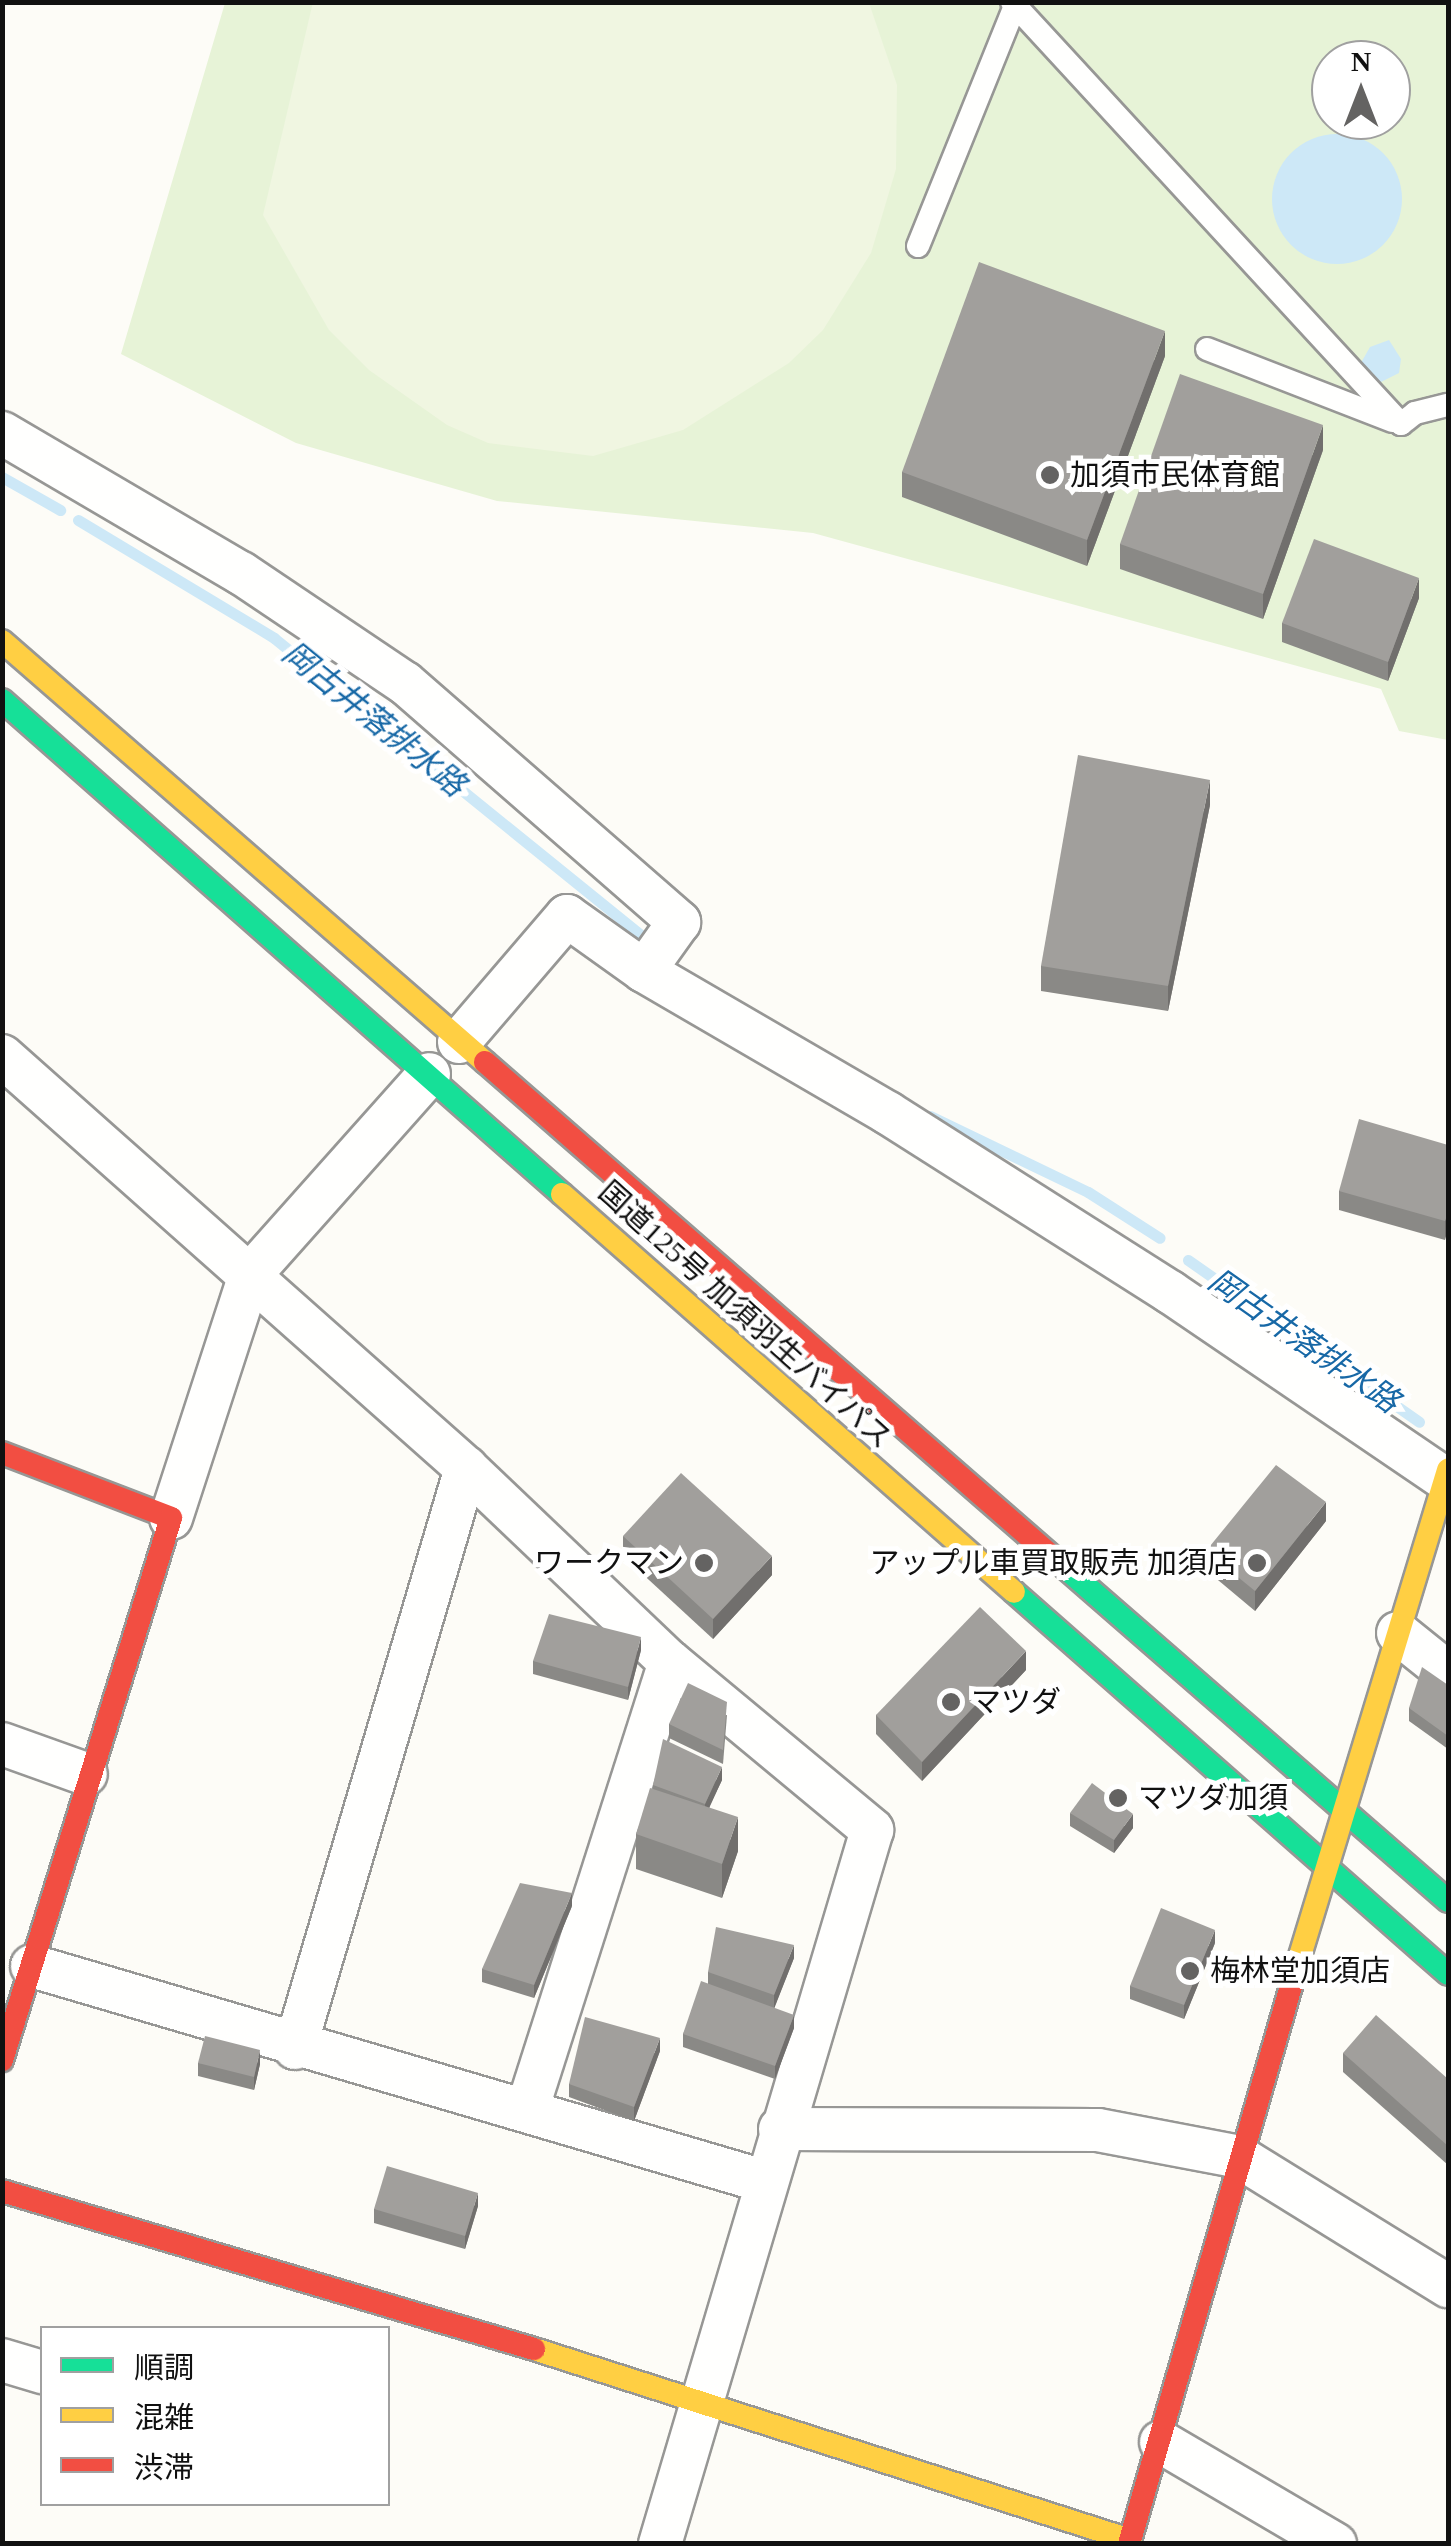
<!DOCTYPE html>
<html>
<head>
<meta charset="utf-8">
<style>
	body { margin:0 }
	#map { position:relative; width:1451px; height:2546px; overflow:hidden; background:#fdfcf7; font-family:"Times New Roman","Noto Sans JP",serif }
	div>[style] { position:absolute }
	.green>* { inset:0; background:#e7f3d7 }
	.pitch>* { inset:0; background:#f0f6e1 }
	.water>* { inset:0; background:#cde8f7 }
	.round { border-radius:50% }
	.stream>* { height:11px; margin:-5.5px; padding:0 5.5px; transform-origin:5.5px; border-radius:5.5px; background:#cde8f7 }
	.roads { filter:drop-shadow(2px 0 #979795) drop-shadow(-2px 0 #979795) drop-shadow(0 2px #979795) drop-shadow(0 -2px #979795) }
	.lane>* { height:22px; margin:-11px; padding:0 11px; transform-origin:11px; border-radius:11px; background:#fffffe }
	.street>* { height:42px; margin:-21px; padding:0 21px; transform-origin:21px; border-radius:21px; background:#fffffe }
	.fast>* { height:22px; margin:-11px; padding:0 11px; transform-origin:11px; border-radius:11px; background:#16e098 }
	.slow>* { height:22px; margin:-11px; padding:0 11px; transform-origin:11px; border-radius:11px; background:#ffcf43 }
	.jam>* { height:22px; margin:-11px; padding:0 11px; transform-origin:11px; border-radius:11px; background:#f24e42 }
	.wall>* { inset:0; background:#8a8986 }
	.shaded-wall>* { inset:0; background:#716f6d }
	.building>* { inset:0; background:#a19f9c }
	.dots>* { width:28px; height:28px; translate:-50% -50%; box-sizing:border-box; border:5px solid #fff; border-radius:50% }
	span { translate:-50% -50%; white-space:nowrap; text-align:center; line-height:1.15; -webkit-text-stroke:10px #fff; paint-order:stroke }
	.poi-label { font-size:30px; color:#111 }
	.left { translate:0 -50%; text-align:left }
	.right { translate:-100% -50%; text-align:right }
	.street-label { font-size:30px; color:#111 }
	.water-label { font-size:32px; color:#1768a6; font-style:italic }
	.frame { position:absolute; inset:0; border:5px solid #111; pointer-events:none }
	.legend { position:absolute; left:40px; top:2326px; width:350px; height:180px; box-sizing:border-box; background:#fff; border:2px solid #a0a0a0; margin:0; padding:12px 18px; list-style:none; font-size:30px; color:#111 }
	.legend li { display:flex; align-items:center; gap:20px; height:50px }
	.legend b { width:50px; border:2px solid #a0a0a0 }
	.north { position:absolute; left:1311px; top:40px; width:100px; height:100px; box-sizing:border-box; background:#fff; border:2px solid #a0a0a0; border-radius:50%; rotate:0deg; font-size:28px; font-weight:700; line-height:40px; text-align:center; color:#111 }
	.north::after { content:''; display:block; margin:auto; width:35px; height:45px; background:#646362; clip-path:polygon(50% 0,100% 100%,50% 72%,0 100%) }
</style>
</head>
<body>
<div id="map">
	<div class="green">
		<div style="clip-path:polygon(evenodd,225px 3px,1448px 3px,1448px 740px,1399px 731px,1381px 689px,813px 533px,497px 501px,296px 443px,121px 354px,225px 3px,1331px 60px,1391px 60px,1391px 120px,1331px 120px,1331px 60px)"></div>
	</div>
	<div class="pitch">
		<div style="clip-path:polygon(313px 2px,869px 3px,897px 85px,896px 169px,871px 253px,823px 330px,789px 363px,683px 430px,593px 456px,488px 443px,447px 425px,369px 370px,329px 330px,263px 215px)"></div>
	</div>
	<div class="water">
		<div class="round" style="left:1272px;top:134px;width:130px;height:130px"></div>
		<div style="clip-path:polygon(1389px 340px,1401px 359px,1399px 373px,1379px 383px,1358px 368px,1370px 347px)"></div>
	</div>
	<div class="stream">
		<div style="left:2px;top:477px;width:67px;rotate:29.6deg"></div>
		<div style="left:78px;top:520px;width:229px;rotate:31deg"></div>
		<div style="left:274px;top:638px;width:486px;rotate:39deg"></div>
		<div style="left:930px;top:1116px;width:175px;rotate:25.7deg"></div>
		<div style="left:1088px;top:1192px;width:85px;rotate:32.6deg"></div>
		<div style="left:1188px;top:1260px;width:282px;rotate:35deg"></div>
	</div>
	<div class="roads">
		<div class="lane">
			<div style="left:1012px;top:2px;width:574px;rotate:47.33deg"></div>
			<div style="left:1401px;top:424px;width:18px;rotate:-38deg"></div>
			<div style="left:1415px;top:413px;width:34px;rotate:-14deg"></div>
			<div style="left:918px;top:246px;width:259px;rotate:-68deg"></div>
			<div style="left:1207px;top:349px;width:199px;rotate:21.2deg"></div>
		</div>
		<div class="street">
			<div style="left:2px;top:433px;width:277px;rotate:30.4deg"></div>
			<div style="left:241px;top:573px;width:197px;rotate:33.9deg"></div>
			<div style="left:405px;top:683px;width:364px;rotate:41.1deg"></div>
			<div style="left:679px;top:922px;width:60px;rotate:125.5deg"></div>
			<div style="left:459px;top:1042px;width:166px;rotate:-49.4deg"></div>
			<div style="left:567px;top:916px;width:95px;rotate:35.5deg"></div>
			<div style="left:644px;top:971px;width:282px;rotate:30.2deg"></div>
			<div style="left:888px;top:1113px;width:334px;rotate:32.4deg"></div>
			<div style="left:1170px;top:1292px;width:336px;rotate:34.2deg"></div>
			<div style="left:2px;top:1056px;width:621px;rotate:41.6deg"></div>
			<div style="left:466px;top:1468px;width:282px;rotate:43.6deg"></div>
			<div style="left:670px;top:1662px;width:263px;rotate:39.7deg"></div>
			<div style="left:872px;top:1830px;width:745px;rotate:106.54deg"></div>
			<div style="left:171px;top:1518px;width:256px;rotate:-72deg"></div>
			<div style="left:250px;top:1275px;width:269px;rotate:-48.3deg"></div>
			<div style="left:1398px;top:1633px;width:64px;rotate:38.7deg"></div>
			<div style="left:2px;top:1744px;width:89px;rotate:19.7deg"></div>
			<div style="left:32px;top:1966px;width:766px;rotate:16.38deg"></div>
			<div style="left:295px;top:2048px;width:605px;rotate:-73.57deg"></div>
			<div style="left:527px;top:2110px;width:470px;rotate:-72.3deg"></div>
			<div style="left:780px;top:2129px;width:318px;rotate:0.2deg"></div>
			<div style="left:1098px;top:2130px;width:144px;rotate:10.8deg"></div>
			<div style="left:1239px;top:2157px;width:246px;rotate:31.7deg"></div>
			<div style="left:2px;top:2360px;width:42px;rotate:16.7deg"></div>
			<div style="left:1161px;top:2442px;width:202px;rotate:30.4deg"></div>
		</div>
		<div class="fast">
			<div style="left:2px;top:700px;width:747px;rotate:41.42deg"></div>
			<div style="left:1055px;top:1559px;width:521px;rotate:41.03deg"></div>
			<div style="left:1014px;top:1592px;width:578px;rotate:41.35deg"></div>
		</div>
		<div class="slow">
			<div style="left:2px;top:641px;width:641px;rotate:41.08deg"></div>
			<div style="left:562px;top:1194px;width:602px;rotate:41.36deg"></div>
			<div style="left:1296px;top:1969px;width:522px;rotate:-73.06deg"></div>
			<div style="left:534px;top:2349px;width:626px;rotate:17.77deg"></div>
		</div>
		<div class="jam">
			<div style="left:485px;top:1062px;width:756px;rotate:41.09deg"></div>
			<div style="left:2px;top:1453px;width:181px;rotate:21deg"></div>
			<div style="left:171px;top:1518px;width:568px;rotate:107.32deg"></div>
			<div style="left:2px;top:2191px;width:555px;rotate:16.54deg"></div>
			<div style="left:1129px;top:2544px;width:599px;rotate:-73.8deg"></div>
		</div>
	</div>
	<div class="wall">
		<div style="clip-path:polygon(1165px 356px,1087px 566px,902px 497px,902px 472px)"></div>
		<div style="clip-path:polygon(1323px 450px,1263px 619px,1120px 569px,1120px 544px)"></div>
		<div style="clip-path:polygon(1419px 598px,1388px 681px,1282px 642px,1282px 623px)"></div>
		<div style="clip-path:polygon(1210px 805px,1168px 1011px,1041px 991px,1041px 966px)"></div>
		<div style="clip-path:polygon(1448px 1145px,1445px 1240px,1339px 1210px,1339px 1191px)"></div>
		<div style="clip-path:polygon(1326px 1521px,1255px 1611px,1206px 1570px,1206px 1551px)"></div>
		<div style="clip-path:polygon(623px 1536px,772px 1575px,713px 1639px,623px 1556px)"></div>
		<div style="clip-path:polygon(641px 1650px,628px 1700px,533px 1674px,533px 1661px)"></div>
		<div style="clip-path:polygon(1026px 1670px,922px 1781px,876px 1734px,876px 1715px)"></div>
		<div style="clip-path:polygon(1448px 1685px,1448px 1749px,1409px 1721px,1409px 1708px)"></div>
		<div style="clip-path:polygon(727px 1715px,723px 1764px,669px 1738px,669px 1724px)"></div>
		<div style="clip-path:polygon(722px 1780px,709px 1807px,738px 1851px,722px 1898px,636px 1869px,636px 1834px,653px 1789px,653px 1785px)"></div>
		<div style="clip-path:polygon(1070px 1813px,1133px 1828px,1114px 1853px,1070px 1826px)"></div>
		<div style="clip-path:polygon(572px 1906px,534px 1998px,482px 1982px,482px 1969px)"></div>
		<div style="clip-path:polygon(1215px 1943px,1184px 2019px,1130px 1999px,1130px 1986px)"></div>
		<div style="clip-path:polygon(794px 1958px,774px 2008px,794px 2028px,775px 2079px,683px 2047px,683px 2034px,708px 1984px,708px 1972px)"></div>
		<div style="clip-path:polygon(660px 2051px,634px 2121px,569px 2097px,569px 2084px)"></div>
		<div style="clip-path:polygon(1343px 2053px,1448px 2079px,1448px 2165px,1343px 2072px)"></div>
		<div style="clip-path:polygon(198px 2063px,260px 2064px,254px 2090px,198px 2076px)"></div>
		<div style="clip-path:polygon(478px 2206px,465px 2249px,374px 2223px,374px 2209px)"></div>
	</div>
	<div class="shaded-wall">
		<div style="clip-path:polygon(1165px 331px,1165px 356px,1087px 566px,1087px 540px)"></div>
		<div style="clip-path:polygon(1323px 425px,1323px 450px,1263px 619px,1263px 594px)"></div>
		<div style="clip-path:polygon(1419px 578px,1419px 598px,1388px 681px,1388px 662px)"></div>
		<div style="clip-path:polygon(1210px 780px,1210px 805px,1168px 1011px,1168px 986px)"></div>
		<div style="clip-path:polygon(1448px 1210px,1448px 1229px,1445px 1240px,1445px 1221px)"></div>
		<div style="clip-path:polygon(1326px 1502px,1326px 1521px,1255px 1611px,1255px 1591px)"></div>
		<div style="clip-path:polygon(772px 1556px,772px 1575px,713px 1639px,713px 1619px)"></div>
		<div style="clip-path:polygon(641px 1637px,641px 1650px,628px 1700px,628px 1687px)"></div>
		<div style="clip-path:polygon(1026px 1651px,1026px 1670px,922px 1781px,922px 1762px)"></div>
		<div style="clip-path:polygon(722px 1767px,722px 1780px,705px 1817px,705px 1804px)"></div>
		<div style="clip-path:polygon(1133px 1814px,1133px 1828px,1114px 1853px,1114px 1840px)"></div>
		<div style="clip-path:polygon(738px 1817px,738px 1851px,722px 1898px,722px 1864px)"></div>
		<div style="clip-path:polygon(572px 1893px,572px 1906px,534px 1998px,534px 1985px)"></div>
		<div style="clip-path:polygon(1215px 1930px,1215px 1943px,1184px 2019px,1184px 2005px)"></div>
		<div style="clip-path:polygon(794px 1945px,794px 1958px,774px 2009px,774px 1995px)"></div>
		<div style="clip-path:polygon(794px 2015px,794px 2028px,775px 2079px,775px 2066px)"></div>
		<div style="clip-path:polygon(660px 2038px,660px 2051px,634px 2121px,634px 2107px)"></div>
		<div style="clip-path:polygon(260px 2050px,260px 2064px,254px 2090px,254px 2077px)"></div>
		<div style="clip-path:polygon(478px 2193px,478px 2206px,465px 2249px,465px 2236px)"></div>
	</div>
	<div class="building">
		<div style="clip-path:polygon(979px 262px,1165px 331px,1087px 540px,902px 472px)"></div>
		<div style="clip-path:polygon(1180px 374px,1323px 425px,1263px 594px,1120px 544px)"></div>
		<div style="clip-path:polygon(1314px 539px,1419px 578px,1388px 662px,1282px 623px)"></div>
		<div style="clip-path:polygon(1078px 755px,1210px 780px,1168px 986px,1041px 966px)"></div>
		<div style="clip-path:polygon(1359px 1119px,1448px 1145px,1448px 1210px,1445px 1221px,1339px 1191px)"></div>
		<div style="clip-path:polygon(1276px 1465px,1326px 1502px,1255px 1591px,1206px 1551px)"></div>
		<div style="clip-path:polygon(681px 1473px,772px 1556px,713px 1619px,623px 1536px)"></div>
		<div style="clip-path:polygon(980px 1607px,1026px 1651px,922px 1762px,876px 1715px)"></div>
		<div style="clip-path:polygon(549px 1614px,641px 1637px,628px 1687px,533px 1661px)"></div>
		<div style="clip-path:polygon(1422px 1667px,1448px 1685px,1448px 1736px,1409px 1708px)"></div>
		<div style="clip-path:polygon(688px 1683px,727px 1702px,723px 1750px,669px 1724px)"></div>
		<div style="clip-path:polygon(663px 1739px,722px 1767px,705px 1804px,653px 1785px)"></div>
		<div style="clip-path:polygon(1092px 1783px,1133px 1814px,1114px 1840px,1070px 1813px)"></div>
		<div style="clip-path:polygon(650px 1788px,738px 1817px,722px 1864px,636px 1834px)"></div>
		<div style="clip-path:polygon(520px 1883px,572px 1893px,534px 1985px,482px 1969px)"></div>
		<div style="clip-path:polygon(1161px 1908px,1215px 1930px,1184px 2005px,1130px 1986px)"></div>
		<div style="clip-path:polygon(716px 1927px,794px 1945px,774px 1995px,708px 1972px)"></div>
		<div style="clip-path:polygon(701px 1981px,794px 2015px,775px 2066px,683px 2034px)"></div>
		<div style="clip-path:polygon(1376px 2015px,1448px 2079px,1448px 2146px,1343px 2053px)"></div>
		<div style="clip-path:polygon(585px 2017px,660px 2038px,634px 2107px,569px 2084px)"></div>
		<div style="clip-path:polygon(205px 2036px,260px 2050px,254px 2077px,198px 2063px)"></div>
		<div style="clip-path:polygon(387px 2166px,478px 2193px,465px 2236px,374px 2209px)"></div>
	</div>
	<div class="dots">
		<div style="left:1050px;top:475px;background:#646362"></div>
		<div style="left:704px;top:1563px;background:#646362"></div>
		<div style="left:1257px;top:1563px;background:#646362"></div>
		<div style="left:951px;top:1702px;background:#646362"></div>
		<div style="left:1118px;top:1798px;background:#646362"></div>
		<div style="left:1190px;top:1971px;background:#646362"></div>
	</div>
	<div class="poi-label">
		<span class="left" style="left:1070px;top:475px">加須市民体育館</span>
		<span class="right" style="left:684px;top:1563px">ワークマン</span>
		<span class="right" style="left:1237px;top:1563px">アップル車買取販売 加須店</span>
		<span class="left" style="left:971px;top:1702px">マツダ</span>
		<span class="left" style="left:1138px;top:1798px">マツダ加須</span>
		<span class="left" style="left:1210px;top:1971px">梅林堂加須店</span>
	</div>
	<div class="street-label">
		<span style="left:745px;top:1315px;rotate:42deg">国道125号 加須羽生バイパス</span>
	</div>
	<div class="water-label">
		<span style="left:374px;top:719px;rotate:39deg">岡古井落排水路</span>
		<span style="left:1304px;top:1341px;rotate:35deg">岡古井落排水路</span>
	</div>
	<div class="frame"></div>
	<ul class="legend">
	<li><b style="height:12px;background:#16e098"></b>順調</li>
	<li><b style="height:12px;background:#ffcf43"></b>混雑</li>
	<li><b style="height:12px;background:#f24e42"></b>渋滞</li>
	</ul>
	<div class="north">N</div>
</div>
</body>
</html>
